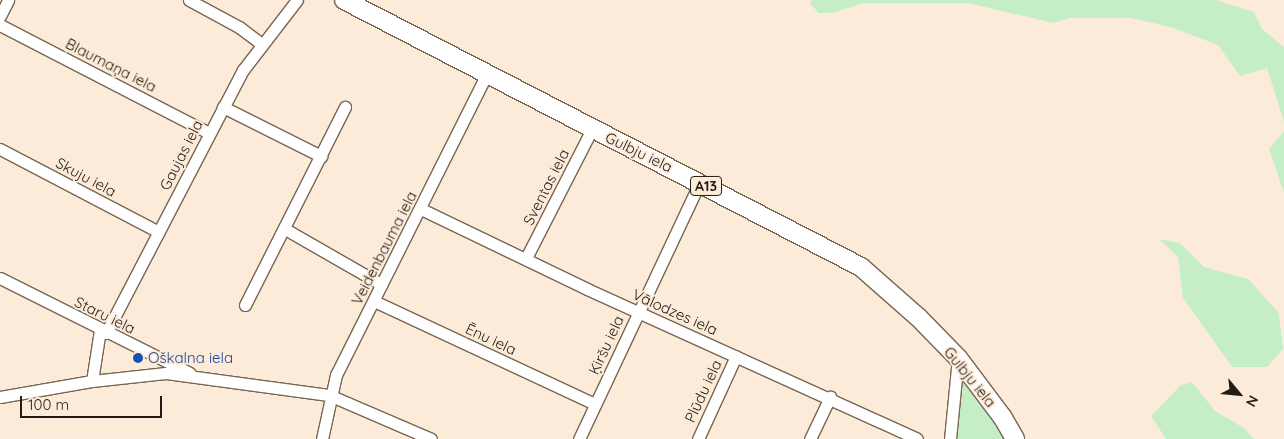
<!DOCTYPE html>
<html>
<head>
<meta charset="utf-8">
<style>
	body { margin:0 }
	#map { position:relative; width:1284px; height:439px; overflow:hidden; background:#fdebda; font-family:Quicksand,sans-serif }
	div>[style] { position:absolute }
	.green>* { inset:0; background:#c5eec6 }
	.roads { filter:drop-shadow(1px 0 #786552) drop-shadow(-1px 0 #786552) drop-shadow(0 1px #786552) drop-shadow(0 -1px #786552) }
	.minor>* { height:11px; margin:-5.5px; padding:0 5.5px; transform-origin:5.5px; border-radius:5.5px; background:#fff }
	.primary>* { height:18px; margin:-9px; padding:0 9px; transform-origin:9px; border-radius:9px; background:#fff }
	.dots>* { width:14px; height:14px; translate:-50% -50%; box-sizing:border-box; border:2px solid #fdebda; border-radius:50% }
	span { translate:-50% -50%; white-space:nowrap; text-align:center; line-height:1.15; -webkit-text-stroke:4px #fdebda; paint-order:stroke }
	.shield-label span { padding:1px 4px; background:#fdebda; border:1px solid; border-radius:4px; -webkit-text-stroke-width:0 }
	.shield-label { font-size:14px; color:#231c14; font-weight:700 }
	.street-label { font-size:15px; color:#231c14 }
	.transit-label { font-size:15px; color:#164399 }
	.left { translate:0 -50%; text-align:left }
	.north { position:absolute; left:1214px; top:369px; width:50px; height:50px; -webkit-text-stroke:4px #fdebda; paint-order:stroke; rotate:118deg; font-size:14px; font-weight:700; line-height:20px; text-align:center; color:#231c14 }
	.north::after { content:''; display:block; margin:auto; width:18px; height:22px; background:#231c14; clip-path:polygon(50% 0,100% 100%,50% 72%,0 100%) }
	.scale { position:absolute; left:20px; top:396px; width:142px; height:22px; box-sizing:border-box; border:2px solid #231c14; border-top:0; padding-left:6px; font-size:15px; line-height:18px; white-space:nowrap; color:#231c14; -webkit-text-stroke:4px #fdebda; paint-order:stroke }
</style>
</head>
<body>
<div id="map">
	<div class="green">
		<div style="clip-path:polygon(811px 0,1216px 0,1254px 12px,1262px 29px,1284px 47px,1284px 122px,1267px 68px,1240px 76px,1218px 45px,1171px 27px,1130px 18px,1070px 18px,1053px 23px,968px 3px,864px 3px,832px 13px,819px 13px,811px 5px)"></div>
		<div style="clip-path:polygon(1284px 131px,1284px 193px,1269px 149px)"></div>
		<div style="clip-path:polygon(1159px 239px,1180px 243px,1204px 267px,1248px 279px,1279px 313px,1283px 349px,1267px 367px,1232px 367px,1183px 298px,1178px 257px)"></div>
		<div style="clip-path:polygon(966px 378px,1009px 439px,952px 439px,961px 379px)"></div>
		<div style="clip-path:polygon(1192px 382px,1215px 411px,1244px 428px,1254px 439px,1166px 439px,1151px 416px,1181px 385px)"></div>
	</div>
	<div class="roads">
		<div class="minor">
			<div style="left:189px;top:0;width:57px;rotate:28.4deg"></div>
			<div style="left:239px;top:27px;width:26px;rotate:37deg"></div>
			<div style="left:0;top:16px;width:18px;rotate:-63deg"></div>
			<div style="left:0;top:25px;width:235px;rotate:27.3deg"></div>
			<div style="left:223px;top:107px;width:110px;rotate:26.6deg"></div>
			<div style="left:0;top:149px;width:179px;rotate:27.6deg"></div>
			<div style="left:421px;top:209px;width:184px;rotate:25.7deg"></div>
			<div style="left:587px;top:289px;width:362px;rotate:24.4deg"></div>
			<div style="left:285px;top:229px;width:111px;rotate:29.8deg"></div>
			<div style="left:526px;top:258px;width:145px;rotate:-62.9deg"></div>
			<div style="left:0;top:278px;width:212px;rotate:26.6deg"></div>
			<div style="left:374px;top:301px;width:244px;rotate:25deg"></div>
			<div style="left:245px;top:305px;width:222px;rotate:-63.2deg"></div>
			<div style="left:106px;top:333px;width:297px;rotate:-62.5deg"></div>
			<div style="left:243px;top:70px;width:88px;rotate:-52.4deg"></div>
			<div style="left:92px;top:381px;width:52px;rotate:-81.1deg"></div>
			<div style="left:0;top:397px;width:93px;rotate:-9.9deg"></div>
			<div style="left:92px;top:381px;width:74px;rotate:-6.2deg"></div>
			<div style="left:166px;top:373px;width:164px;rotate:7.7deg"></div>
			<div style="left:329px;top:395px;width:111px;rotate:23.3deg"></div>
			<div style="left:322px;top:439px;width:66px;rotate:-77.7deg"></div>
			<div style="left:336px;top:375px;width:337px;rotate:-63.4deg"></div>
			<div style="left:579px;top:439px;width:284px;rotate:-64.8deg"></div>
			<div style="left:698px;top:439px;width:91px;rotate:-65.4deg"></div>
			<div style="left:810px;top:439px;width:47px;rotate:-64.5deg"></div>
			<div style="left:950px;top:439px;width:81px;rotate:-84.4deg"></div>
		</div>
		<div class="primary">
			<div style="left:344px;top:0;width:582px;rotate:27.31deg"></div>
			<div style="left:861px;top:267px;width:76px;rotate:41.3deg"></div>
			<div style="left:918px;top:317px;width:57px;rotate:45.7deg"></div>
			<div style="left:958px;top:358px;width:75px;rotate:53.1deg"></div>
			<div style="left:1003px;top:418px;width:24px;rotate:60deg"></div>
		</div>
	</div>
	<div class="dots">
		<div style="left:138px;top:358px;background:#1a4fb4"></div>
	</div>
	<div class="shield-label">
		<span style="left:706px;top:186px">A13</span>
	</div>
	<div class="street-label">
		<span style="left:111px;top:65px;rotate:27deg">Blaumaņa iela</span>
		<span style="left:639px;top:152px;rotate:26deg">Gulbju iela</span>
		<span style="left:181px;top:155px;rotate:-63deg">Gaujas iela</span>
		<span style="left:86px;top:177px;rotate:28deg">Skuju iela</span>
		<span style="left:546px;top:187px;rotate:-63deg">Sventas iela</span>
		<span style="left:384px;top:248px;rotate:-63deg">Veidenbauma iela</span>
		<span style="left:675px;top:312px;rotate:24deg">Vālodzes iela</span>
		<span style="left:105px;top:315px;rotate:26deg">Staru iela</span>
		<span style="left:491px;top:339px;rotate:25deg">Ēnu iela</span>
		<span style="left:606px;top:345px;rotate:-65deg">Ķiršu iela</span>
		<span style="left:970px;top:377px;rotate:51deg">Gulbju iela</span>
		<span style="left:703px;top:391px;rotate:-65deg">Plūdu iela</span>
	</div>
	<div class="transit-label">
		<span class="left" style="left:148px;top:358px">Oškalna iela</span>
	</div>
	<div class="north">N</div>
	<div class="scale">100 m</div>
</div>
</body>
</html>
